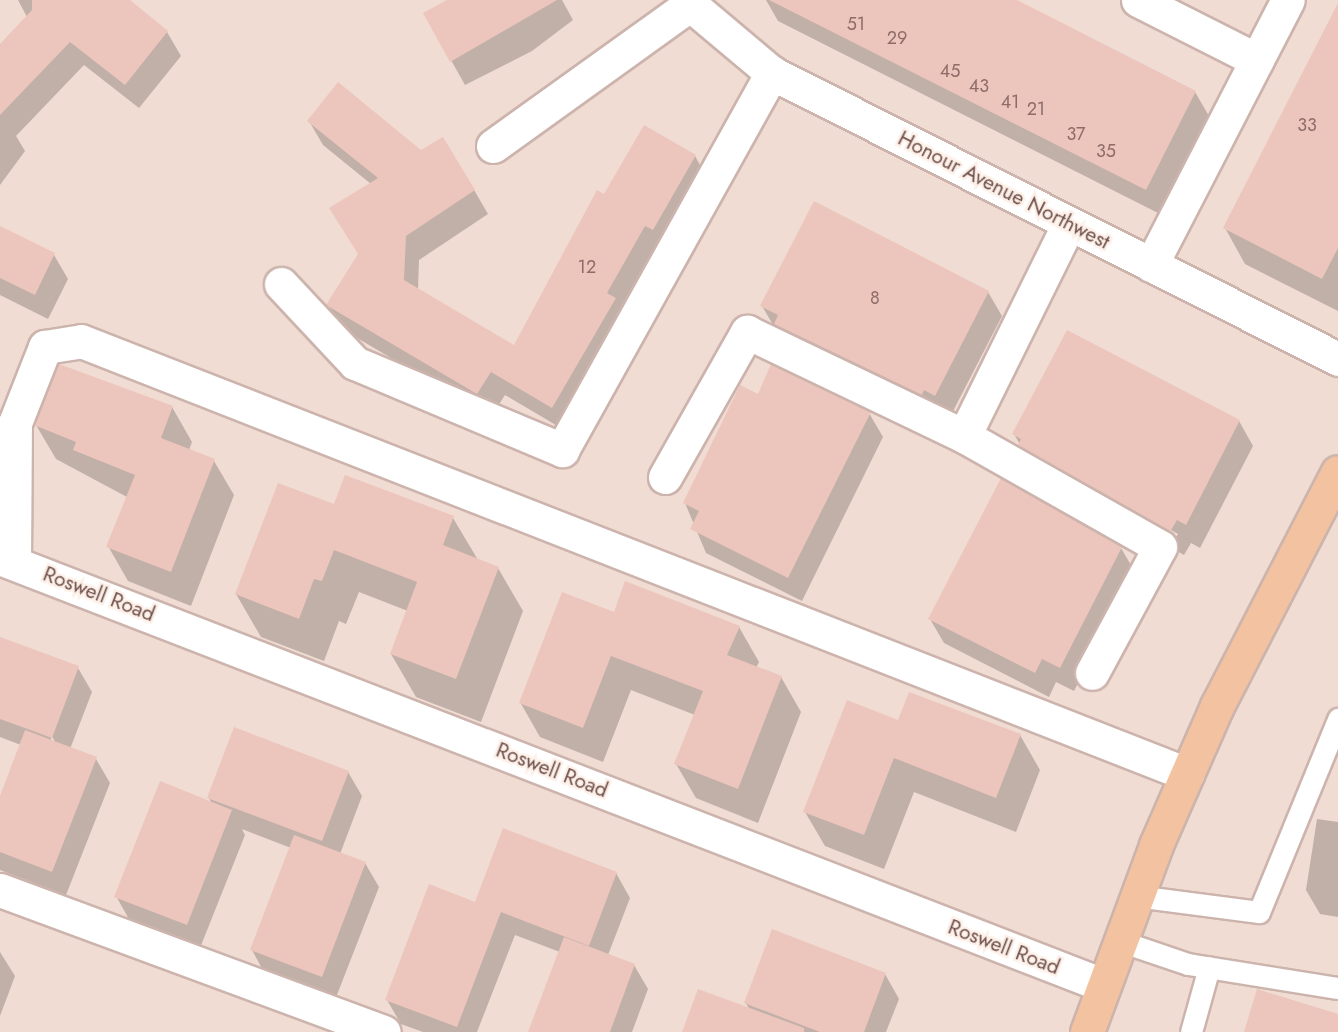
<!DOCTYPE html>
<html>
<head>
<meta charset="utf-8">
<style>
	body { margin:0 }
	#map { position:relative; width:1338px; height:1032px; overflow:hidden; background:#faebe3; font-family:Jost,sans-serif }
	div>[style] { position:absolute }
	.residential>* { inset:0; background:#f0dcd2 }
	.shadow>* { inset:0; background:#0003 }
	.building>* { inset:0; background:#ecc5bd }
	.roads { filter:drop-shadow(2px 0 #ccb4ad) drop-shadow(-2px 0 #ccb4ad) drop-shadow(0 2px #ccb4ad) drop-shadow(0 -2px #ccb4ad) }
	.lane>* { height:21px; margin:-10.5px; padding:0 10.5px; transform-origin:10.5px; border-radius:10.5px; background:#fff }
	.street>* { height:33px; margin:-16.5px; padding:0 16.5px; transform-origin:16.5px; border-radius:16.5px; background:#fff }
	.primary>* { height:33px; margin:-16.5px; padding:0 16.5px; transform-origin:16.5px; border-radius:16.5px; background:#f3c2a0 }
	span { translate:-50% -50%; white-space:nowrap; text-align:center; line-height:1.15; -webkit-text-stroke:5px #fdf0e8; paint-order:stroke }
	.number-label { font-size:18px; color:#8e6d68 }
	.number-label span { -webkit-text-stroke-width:0 }
	.street-label { font-size:21px; color:#6f504b }
</style>
</head>
<body>
<div id="map">
	<div class="residential">
		<div style="clip-path:polygon(0 0,1338px 0,1338px 1032px,0 1032px)"></div>
	</div>
	<div class="shadow">
		<div style="clip-path:polygon(18px 0,128px 0,167px 32px,181px 56px,139px 108px,84px 65px,16px 136px,25px 151px,0 185px,0 46px,27px 17px)"></div>
		<div style="clip-path:polygon(450px 0,562px 0,573px 20px,532px 51px,465px 85px,425px 14px)"></div>
		<div style="clip-path:polygon(766px 0,1013px 0,1195px 92px,1209px 116px,1160px 214px,778px 21px)"></div>
		<div style="clip-path:polygon(1338px 6px,1338px 311px,1245px 264px,1225px 228px)"></div>
		<div style="clip-path:polygon(309px 121px,421px 152px,474px 190px,488px 214px,419px 260px,418px 290px,515px 348px,604px 196px,695px 156px,709px 181px,566px 431px,505px 395px,491px 417px,342px 329px,328px 305px,359px 255px,371px 184px,323px 145px)"></div>
		<div style="clip-path:polygon(0 228px,54px 255px,68px 279px,48px 319px,0 295px)"></div>
		<div style="clip-path:polygon(988px 292px,1002px 316px,949px 419px,776px 330px,762px 306px)"></div>
		<div style="clip-path:polygon(759px 396px,869px 413px,883px 437px,802px 601px,706px 553px,685px 503px)"></div>
		<div style="clip-path:polygon(172px 407px,192px 442px,189px 450px,214px 461px,234px 495px,191px 606px,128px 581px,108px 546px,127px 497px,56px 459px,36px 425px)"></div>
		<div style="clip-path:polygon(evenodd,1239px 421px,1253px 446px,1200px 548px,1191px 543px,1184px 555px,1034px 469px,1014px 434px,1239px 421px,1030px 450px,1178px 534px,1176px 537px,1028px 453px,1030px 450px)"></div>
		<div style="clip-path:polygon(335px 506px,453px 518px,478px 560px,498px 568px,523px 611px,481px 722px,416px 697px,391px 654px,408px 611px,359px 592px,346px 624px,339px 621px,324px 661px,261px 637px,236px 594px)"></div>
		<div style="clip-path:polygon(1121px 548px,1135px 572px,1074px 691px,1056px 682px,1049px 697px,944px 643px,930px 619px)"></div>
		<div style="clip-path:polygon(615px 614px,739px 627px,759px 662px,756px 668px,781px 677px,801px 712px,758px 823px,696px 798px,676px 764px,695px 715px,631px 690px,603px 762px,540px 737px,520px 702px)"></div>
		<div style="clip-path:polygon(evenodd,0 638px,78px 668px,92px 692px,70px 749px,96px 759px,110px 783px,66px 895px,0 870px,0 800px,21px 745px,0 737px,0 638px,49px 731px,55px 742px,52px 742px,49px 731px)"></div>
		<div style="clip-path:polygon(899px 722px,1020px 735px,1040px 770px,1016px 832px,914px 792px,884px 869px,825px 846px,805px 812px)"></div>
		<div style="clip-path:polygon(348px 772px,362px 796px,340px 854px,365px 863px,379px 887px,335px 1000px,265px 974px,252px 950px,291px 848px,242px 829px,245px 835px,200px 948px,130px 921px,116px 896px,212px 804px,209px 798px)"></div>
		<div style="clip-path:polygon(1317px 819px,1338px 822px,1338px 917px,1320px 914px,1306px 890px)"></div>
		<div style="clip-path:polygon(616px 873px,630px 898px,608px 955px,634px 965px,648px 989px,632px 1032px,529px 1032px,560px 952px,515px 935px,477px 1032px,423px 1032px,401px 1024px,387px 1000px,475px 903px)"></div>
		<div style="clip-path:polygon(0 952px,15px 976px,0 1016px)"></div>
		<div style="clip-path:polygon(885px 974px,899px 999px,886px 1032px,684px 1032px,750px 1010px,745px 1002px)"></div>
	</div>
	<div class="building">
		<div style="clip-path:polygon(32px 0,130px 0,168px 31px,125px 85px,70px 42px,0 115px,0 44px,32px 10px)"></div>
		<div style="clip-path:polygon(447px 0,557px 0,450px 62px,423px 13px)"></div>
		<div style="clip-path:polygon(769px 0,1017px 0,1196px 91px,1146px 190px)"></div>
		<div style="clip-path:polygon(1338px 3px,1338px 248px,1322px 279px,1223px 228px)"></div>
		<div style="clip-path:polygon(338px 82px,421px 150px,443px 137px,475px 190px,406px 236px,404px 280px,514px 345px,597px 190px,604px 194px,644px 125px,696px 155px,653px 230px,645px 226px,607px 293px,616px 298px,552px 408px,491px 372px,477px 394px,326px 305px,358px 254px,329px 208px,378px 178px,307px 121px)"></div>
		<div style="clip-path:polygon(814px 201px,989px 291px,935px 396px,924px 390px,922px 395px,774px 324px,778px 315px,760px 306px)"></div>
		<div style="clip-path:polygon(0 226px,55px 253px,35px 295px,0 278px)"></div>
		<div style="clip-path:polygon(1067px 330px,1240px 420px,1186px 525px,1177px 520px,1170px 532px,1018px 445px,1021px 439px,1012px 434px)"></div>
		<div style="clip-path:polygon(59px 364px,173px 406px,161px 438px,215px 459px,171px 572px,106px 547px,135px 475px,73px 450px,76px 442px,34px 425px)"></div>
		<div style="clip-path:polygon(771px 364px,871px 412px,788px 578px,690px 529px,699px 511px,683px 503px,740px 385px,758px 394px)"></div>
		<div style="clip-path:polygon(345px 475px,454px 516px,443px 545px,499px 567px,456px 679px,390px 654px,417px 582px,334px 550px,322px 581px,314px 579px,299px 619px,235px 594px,278px 483px,334px 504px)"></div>
		<div style="clip-path:polygon(1001px 478px,1122px 547px,1060px 668px,1042px 659px,1035px 673px,928px 619px)"></div>
		<div style="clip-path:polygon(625px 581px,740px 626px,727px 655px,782px 676px,738px 789px,674px 764px,703px 691px,611px 656px,583px 728px,519px 703px,562px 592px,614px 612px)"></div>
		<div style="clip-path:polygon(0 637px,79px 666px,52px 738px,0 719px)"></div>
		<div style="clip-path:polygon(909px 692px,1021px 734px,996px 798px,894px 758px,864px 835px,803px 812px,847px 700px,898px 720px)"></div>
		<div style="clip-path:polygon(234px 727px,349px 771px,322px 841px,207px 798px)"></div>
		<div style="clip-path:polygon(25px 730px,97px 757px,52px 872px,0 852px,0 796px)"></div>
		<div style="clip-path:polygon(160px 781px,232px 810px,187px 925px,114px 897px)"></div>
		<div style="clip-path:polygon(503px 828px,617px 872px,589px 946px,501px 912px,457px 1027px,385px 1000px,429px 884px,475px 902px)"></div>
		<div style="clip-path:polygon(294px 835px,366px 862px,322px 977px,250px 950px)"></div>
		<div style="clip-path:polygon(772px 929px,886px 973px,864px 1032px,820px 1032px,744px 1003px)"></div>
		<div style="clip-path:polygon(564px 937px,635px 964px,610px 1032px,528px 1032px)"></div>
		<div style="clip-path:polygon(698px 989px,804px 1028px,804px 1032px,682px 1032px)"></div>
		<div style="clip-path:polygon(1257px 989px,1338px 1014px,1338px 1032px,1244px 1032px)"></div>
	</div>
	<div class="roads">
		<div class="lane">
			<div style="left:1136px;top:896px;width:124px;rotate:7.4deg"></div>
			<div style="left:1259px;top:912px;width:209px;rotate:-67.7deg"></div>
			<div style="left:1120px;top:941px;width:72px;rotate:18.7deg"></div>
			<div style="left:1188px;top:964px;width:152px;rotate:9.1deg"></div>
			<div style="left:1191px;top:1032px;width:67px;rotate:-74.5deg"></div>
		</div>
		<div class="street">
			<div style="left:685px;top:0;width:114px;rotate:40deg"></div>
			<div style="left:772px;top:73px;width:634px;rotate:26.81deg"></div>
			<div style="left:1138px;top:0;width:133px;rotate:26.8deg"></div>
			<div style="left:493px;top:146px;width:241px;rotate:-35.7deg"></div>
			<div style="left:1151px;top:265px;width:298px;rotate:-62.7deg"></div>
			<div style="left:281px;top:284px;width:108px;rotate:46.9deg"></div>
			<div style="left:355px;top:363px;width:225px;rotate:22.8deg"></div>
			<div style="left:562px;top:450px;width:432px;rotate:-60.9deg"></div>
			<div style="left:964px;top:436px;width:225px;rotate:29.5deg"></div>
			<div style="left:1160px;top:547px;width:143px;rotate:118.4deg"></div>
			<div style="left:665px;top:477px;width:167px;rotate:-60.5deg"></div>
			<div style="left:747px;top:332px;width:241px;rotate:25.6deg"></div>
			<div style="left:964px;top:436px;width:237px;rotate:-63.7deg"></div>
			<div style="left:0;top:558px;width:1183px;rotate:21.16deg"></div>
			<div style="left:14px;top:562px;width:139px;rotate:-89.6deg"></div>
			<div style="left:15px;top:423px;width:82px;rotate:-68.5deg"></div>
			<div style="left:45px;top:347px;width:36px;rotate:-9deg"></div>
			<div style="left:81px;top:341px;width:1188px;rotate:21.38deg"></div>
			<div style="left:0;top:890px;width:409px;rotate:20.3deg"></div>
		</div>
		<div class="primary">
			<div style="left:1087px;top:1032px;width:199px;rotate:-69.7deg"></div>
			<div style="left:1156px;top:845px;width:152px;rotate:-66.3deg"></div>
			<div style="left:1217px;top:706px;width:263px;rotate:-62.7deg"></div>
		</div>
	</div>
	<div class="number-label">
		<span style="left:856px;top:24px">51</span>
		<span style="left:897px;top:38px">29</span>
		<span style="left:950px;top:71px">45</span>
		<span style="left:979px;top:86px">43</span>
		<span style="left:1010px;top:102px">41</span>
		<span style="left:1036px;top:109px">21</span>
		<span style="left:1307px;top:125px">33</span>
		<span style="left:1076px;top:134px">37</span>
		<span style="left:1106px;top:151px">35</span>
		<span style="left:587px;top:267px">12</span>
		<span style="left:875px;top:298px">8</span>
	</div>
	<div class="street-label">
		<span style="left:1004px;top:190px;rotate:27deg">Honour Avenue Northwest</span>
		<span style="left:99px;top:594px;rotate:21deg">Roswell Road</span>
		<span style="left:552px;top:770px;rotate:21deg">Roswell Road</span>
		<span style="left:1004px;top:947px;rotate:21deg">Roswell Road</span>
	</div>
</div>
</body>
</html>
